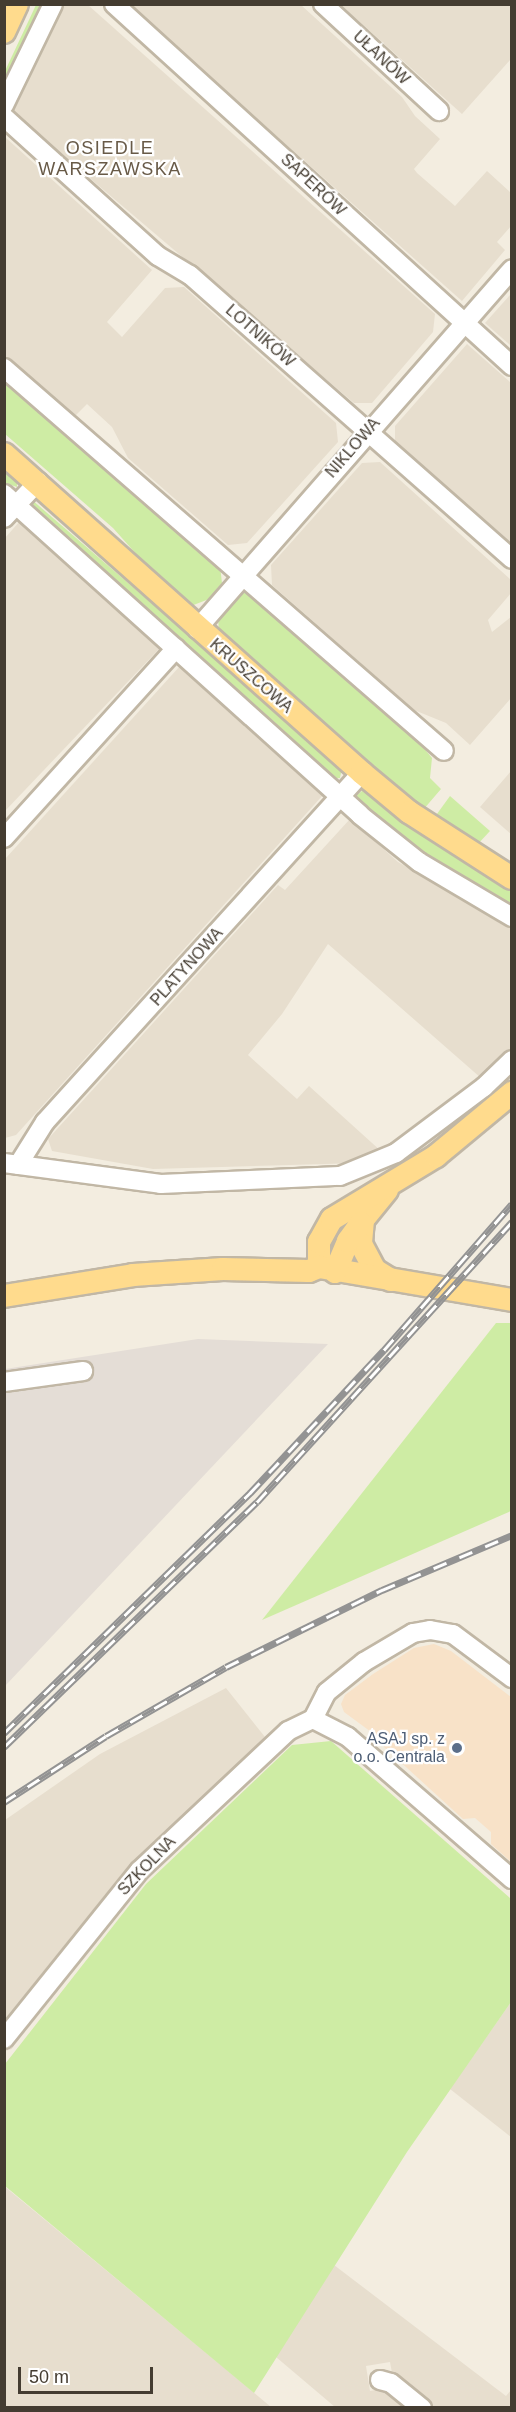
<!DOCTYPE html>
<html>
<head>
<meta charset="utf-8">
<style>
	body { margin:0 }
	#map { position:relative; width:516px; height:2412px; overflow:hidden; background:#f3ede0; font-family:Helvetica,sans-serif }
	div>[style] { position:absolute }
	.residential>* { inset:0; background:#e7dece }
	.commercial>* { inset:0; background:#f8e2c8 }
	.industrial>* { inset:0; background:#e4ddd6 }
	.green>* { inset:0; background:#ceeca4 }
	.roads { filter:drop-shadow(2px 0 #c1b7a5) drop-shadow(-2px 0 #c1b7a5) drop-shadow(0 2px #c1b7a5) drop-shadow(0 -2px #c1b7a5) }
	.minor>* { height:18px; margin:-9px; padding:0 9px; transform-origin:9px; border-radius:9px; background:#fff }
	.major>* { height:22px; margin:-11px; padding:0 11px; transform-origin:11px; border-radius:11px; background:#ffdb8d }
	.rail>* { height:7px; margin-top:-3.5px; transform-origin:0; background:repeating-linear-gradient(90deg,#fff 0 14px,#939393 0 28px); box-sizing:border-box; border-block:2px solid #939393 }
	.dots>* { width:16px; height:16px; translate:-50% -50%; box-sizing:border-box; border:3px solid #fff; border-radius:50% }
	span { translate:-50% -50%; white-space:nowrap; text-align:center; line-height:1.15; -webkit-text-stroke:4.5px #fff; paint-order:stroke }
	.street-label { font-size:16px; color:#443c31 }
	.service-label { font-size:16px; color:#4e5e75 }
	.right { translate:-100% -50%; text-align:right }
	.neighbourhood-label { font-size:18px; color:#685a47; letter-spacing:1.5px }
	.frame { position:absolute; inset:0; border:6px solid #443c31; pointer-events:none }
	.scale { position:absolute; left:18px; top:2367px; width:135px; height:27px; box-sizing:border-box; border:3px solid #443c31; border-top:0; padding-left:8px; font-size:18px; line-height:21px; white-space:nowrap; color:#443c31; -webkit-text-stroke:4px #fff; paint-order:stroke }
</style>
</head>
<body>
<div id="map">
	<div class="residential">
		<div style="clip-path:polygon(63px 5px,88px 5px,435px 314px,433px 332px,372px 403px,354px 403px,12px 112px)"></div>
		<div style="clip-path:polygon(129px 5px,301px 5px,402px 97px,415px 116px,440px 139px,414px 169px,417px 173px,455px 206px,487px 171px,511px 193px,511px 226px,497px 242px,505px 250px,462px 301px)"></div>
		<div style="clip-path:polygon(341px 5px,511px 5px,511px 59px,462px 114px)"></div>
		<div style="clip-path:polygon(5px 137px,152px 270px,107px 322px,122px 337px,165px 288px,184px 287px,336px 423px,338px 442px,247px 543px,228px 545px,128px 458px,112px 427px,87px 404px,73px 418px,5px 356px)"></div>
		<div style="clip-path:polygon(511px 294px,511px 346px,485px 323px)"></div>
		<div style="clip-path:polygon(467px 344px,511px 383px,511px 545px,395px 442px,395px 426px)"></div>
		<div style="clip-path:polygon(380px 462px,511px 580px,511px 593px,488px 620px,492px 632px,511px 617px,511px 698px,470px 745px,446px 723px,414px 710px,272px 585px,271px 565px,362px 463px)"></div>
		<div style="clip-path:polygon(20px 521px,160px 648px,5px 811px,5px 538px)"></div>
		<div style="clip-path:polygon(180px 666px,323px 795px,16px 1135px,5px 1138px,5px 859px)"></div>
		<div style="clip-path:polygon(511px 771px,511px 834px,480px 807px)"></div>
		<div style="clip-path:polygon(350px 819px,398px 862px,511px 928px,511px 1048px,481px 1078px,328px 944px,282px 1014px,248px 1055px,297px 1099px,309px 1086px,382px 1152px,360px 1163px,153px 1169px,52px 1151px,48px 1139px,87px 1096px,278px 885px,285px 890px)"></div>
		<div style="clip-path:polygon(226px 1688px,265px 1737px,118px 1880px,5px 2021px,5px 1820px,100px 1754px)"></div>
		<div style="clip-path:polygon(511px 2002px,511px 2137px,450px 2089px)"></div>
		<div style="clip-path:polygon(4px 2186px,222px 2366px,271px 2407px,5px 2407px)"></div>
		<div style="clip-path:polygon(334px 2265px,506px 2396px,511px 2390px,511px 2407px,431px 2407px,393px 2378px,390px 2362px,366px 2366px,370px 2391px,386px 2388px,411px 2407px,335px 2407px,276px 2357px)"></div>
	</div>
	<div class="commercial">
		<div style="clip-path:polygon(434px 1644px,451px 1651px,511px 1697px,511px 1862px,491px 1844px,491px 1832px,475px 1818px,463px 1819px,384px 1747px,382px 1740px,344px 1712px,341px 1704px,345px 1695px,373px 1674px,414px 1648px)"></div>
	</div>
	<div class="industrial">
		<div style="clip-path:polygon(198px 1339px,328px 1344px,5px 1686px,5px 1369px)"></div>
	</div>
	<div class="green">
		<div style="clip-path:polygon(36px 5px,47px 5px,5px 93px,5px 71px)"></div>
		<div style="clip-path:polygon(5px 377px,220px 566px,222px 583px,209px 599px,191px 606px,172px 594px,113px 528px,5px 434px)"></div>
		<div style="clip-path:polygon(5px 471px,17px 482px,17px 487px,5px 483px)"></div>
		<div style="clip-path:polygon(31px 499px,342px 768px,340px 778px,331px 779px,31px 508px)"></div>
		<div style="clip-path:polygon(241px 592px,255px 596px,414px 736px,432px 758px,430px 778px,441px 789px,423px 810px,219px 635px,218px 616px)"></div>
		<div style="clip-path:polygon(362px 791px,370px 792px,443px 848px,511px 889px,511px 910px,417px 852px,357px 803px,356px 796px)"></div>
		<div style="clip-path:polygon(450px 796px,490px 831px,477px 845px,434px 818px)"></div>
		<div style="clip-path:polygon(496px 1323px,511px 1323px,511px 1511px,262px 1620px)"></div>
		<div style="clip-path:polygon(331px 1741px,511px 1899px,511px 2002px,407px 2152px,254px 2393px,5px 2186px,5px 2064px,146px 1884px,292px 1745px)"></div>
	</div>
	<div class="roads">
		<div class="minor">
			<div style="left:114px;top:4px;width:538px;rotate:42.29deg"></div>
			<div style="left:323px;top:4px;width:158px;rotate:42.7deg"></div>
			<div style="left:4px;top:105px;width:112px;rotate:-64.1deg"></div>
			<div style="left:4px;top:117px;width:207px;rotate:42.1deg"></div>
			<div style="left:158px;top:256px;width:37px;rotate:31deg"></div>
			<div style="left:190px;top:275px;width:429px;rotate:41.4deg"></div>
			<div style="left:4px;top:368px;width:583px;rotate:41.04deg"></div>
			<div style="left:4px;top:494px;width:479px;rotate:42deg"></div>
			<div style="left:360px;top:815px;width:75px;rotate:38.5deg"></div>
			<div style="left:419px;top:862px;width:108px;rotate:30.6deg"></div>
			<div style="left:4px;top:518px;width:50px;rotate:-46.6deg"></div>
			<div style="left:197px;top:629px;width:478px;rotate:-48.8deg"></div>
			<div style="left:4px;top:838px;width:256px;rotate:-47.8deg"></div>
			<div style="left:4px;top:1163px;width:158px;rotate:7.6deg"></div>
			<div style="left:161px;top:1184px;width:179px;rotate:-2.6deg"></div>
			<div style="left:340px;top:1176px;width:61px;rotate:-22.3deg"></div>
			<div style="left:396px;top:1153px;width:110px;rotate:-36.9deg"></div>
			<div style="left:484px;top:1087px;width:39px;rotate:-44deg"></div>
			<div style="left:18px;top:1165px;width:51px;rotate:-57.9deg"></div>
			<div style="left:45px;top:1122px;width:471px;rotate:-47.8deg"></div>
			<div style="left:4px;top:1382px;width:80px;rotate:-7.9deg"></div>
			<div style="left:313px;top:1719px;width:39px;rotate:27deg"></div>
			<div style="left:348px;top:1737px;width:217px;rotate:40.9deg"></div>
			<div style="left:313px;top:1719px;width:30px;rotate:-63deg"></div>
			<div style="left:327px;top:1692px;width:48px;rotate:-39deg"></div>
			<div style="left:364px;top:1662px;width:57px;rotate:-30.6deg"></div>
			<div style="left:413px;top:1633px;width:17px;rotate:-10deg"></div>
			<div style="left:430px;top:1630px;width:23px;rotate:10deg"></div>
			<div style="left:453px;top:1634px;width:74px;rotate:36.7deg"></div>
			<div style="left:4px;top:2039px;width:216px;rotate:-51.2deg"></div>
			<div style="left:139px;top:1871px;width:204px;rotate:-43.2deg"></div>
			<div style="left:288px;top:1731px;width:28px;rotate:-26deg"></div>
			<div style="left:380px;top:2380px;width:11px;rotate:15deg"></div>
			<div style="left:391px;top:2383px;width:40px;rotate:39deg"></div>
		</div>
		<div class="major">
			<div style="left:4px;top:32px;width:31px;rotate:-65deg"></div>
			<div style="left:4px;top:454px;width:480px;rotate:41.7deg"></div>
			<div style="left:362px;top:773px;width:61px;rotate:39.7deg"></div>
			<div style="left:409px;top:812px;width:122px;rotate:32.7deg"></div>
			<div style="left:387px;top:1190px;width:38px;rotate:129deg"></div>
			<div style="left:363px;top:1220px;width:24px;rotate:95deg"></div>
			<div style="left:361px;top:1244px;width:30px;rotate:62deg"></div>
			<div style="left:375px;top:1270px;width:19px;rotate:32deg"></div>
			<div style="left:319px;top:1267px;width:25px;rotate:-90deg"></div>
			<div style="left:319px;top:1242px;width:26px;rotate:-61deg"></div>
			<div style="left:332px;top:1219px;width:122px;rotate:-31.2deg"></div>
			<div style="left:436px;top:1156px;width:99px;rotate:-39.7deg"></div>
			<div style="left:319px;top:1267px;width:196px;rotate:9.7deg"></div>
			<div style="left:335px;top:1272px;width:34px;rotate:-67deg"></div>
			<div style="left:348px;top:1241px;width:22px;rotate:-54deg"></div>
			<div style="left:4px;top:1296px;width:131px;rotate:-9.2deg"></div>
			<div style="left:133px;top:1275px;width:90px;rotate:-3.8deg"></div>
			<div style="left:223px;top:1269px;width:86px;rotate:1.3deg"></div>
			<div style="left:309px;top:1271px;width:11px;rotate:-22deg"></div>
		</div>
	</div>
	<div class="rail">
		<div style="left:4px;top:1733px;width:344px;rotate:-44.3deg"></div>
		<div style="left:250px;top:1493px;width:196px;rotate:-46.9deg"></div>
		<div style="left:384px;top:1350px;width:194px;rotate:-48.8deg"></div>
		<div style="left:4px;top:1747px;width:352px;rotate:-44.1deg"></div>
		<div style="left:257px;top:1502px;width:379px;rotate:-47.7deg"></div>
		<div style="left:4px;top:1802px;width:121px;rotate:-32.9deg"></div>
		<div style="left:106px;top:1736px;width:138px;rotate:-29.9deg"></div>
		<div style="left:226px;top:1667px;width:174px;rotate:-26.3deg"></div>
		<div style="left:382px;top:1590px;width:141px;rotate:-22.9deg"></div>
	</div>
	<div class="dots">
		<div style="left:457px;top:1748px;background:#5c6f8a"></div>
	</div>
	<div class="street-label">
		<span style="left:381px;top:58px;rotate:43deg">UŁANÓW</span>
		<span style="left:313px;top:185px;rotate:43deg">SAPERÓW</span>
		<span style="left:260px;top:336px;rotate:41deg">LOTNIKÓW</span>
		<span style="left:353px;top:448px;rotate:-49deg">NIKLOWA</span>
		<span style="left:251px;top:676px;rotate:41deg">KRUSZCOWA</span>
		<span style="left:187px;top:967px;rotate:-48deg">PLATYNOWA</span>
		<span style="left:147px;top:1866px;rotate:-46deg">SZKOLNA</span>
	</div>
	<div class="service-label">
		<span class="right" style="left:445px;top:1748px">ASAJ sp. z<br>o.o. Centrala</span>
	</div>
	<div class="neighbourhood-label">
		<span style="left:110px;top:159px">OSIEDLE<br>WARSZAWSKA</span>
	</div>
	<div class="frame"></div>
	<div class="scale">50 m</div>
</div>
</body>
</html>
